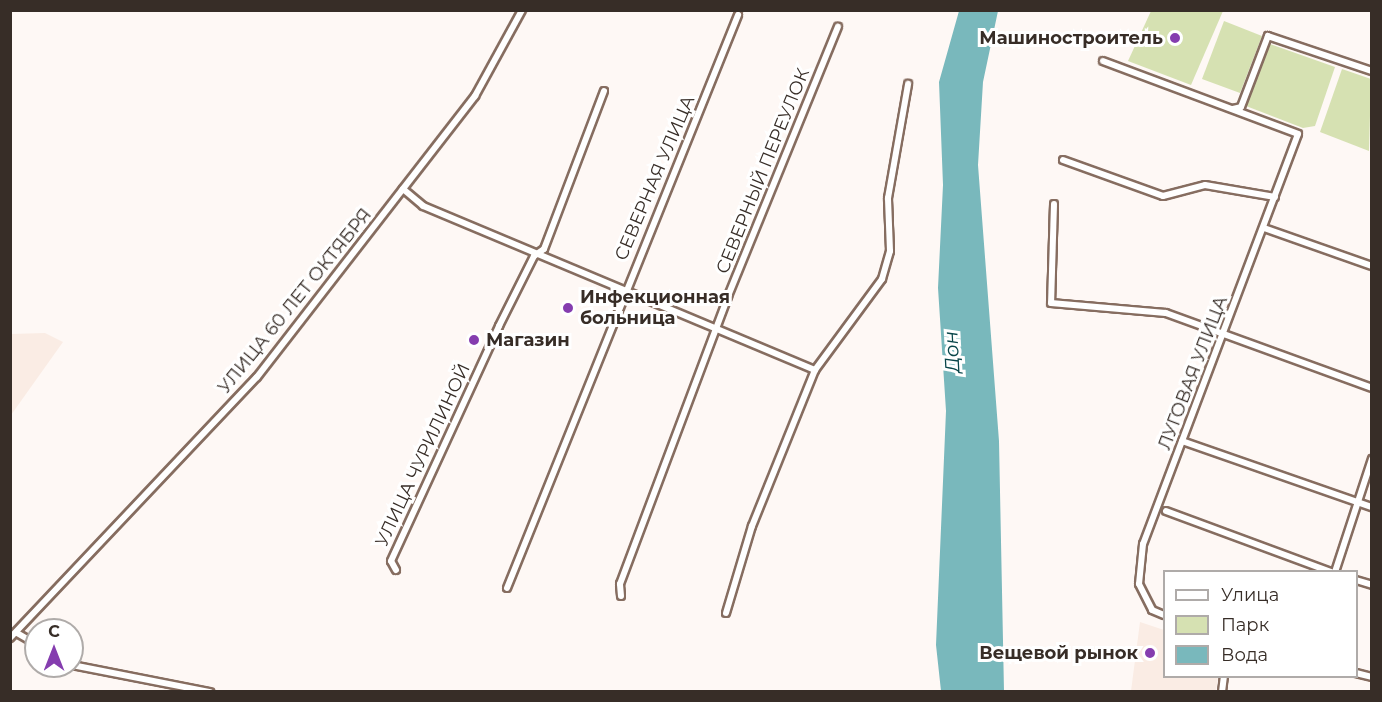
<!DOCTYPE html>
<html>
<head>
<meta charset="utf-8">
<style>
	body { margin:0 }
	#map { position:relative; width:1382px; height:702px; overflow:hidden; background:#fef8f5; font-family:Montserrat,sans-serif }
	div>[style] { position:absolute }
	.built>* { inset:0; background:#faece4 }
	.green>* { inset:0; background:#d6e1b2 }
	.water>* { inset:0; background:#79b8bc }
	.roads { filter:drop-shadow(2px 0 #866d60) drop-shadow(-2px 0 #866d60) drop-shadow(0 2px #866d60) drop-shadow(0 -2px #866d60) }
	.minor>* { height:6px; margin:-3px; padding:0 3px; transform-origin:3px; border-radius:3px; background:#fff }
	.dots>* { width:16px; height:16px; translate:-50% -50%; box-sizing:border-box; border:3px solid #fff; border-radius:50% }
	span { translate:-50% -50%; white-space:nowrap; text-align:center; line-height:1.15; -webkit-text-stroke:6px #fff; paint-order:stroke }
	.poi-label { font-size:18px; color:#372d27; font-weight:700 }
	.right { translate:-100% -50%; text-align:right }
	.left { translate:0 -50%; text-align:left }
	.street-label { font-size:18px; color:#372d27 }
	.water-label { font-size:20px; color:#0a464a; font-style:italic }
	.frame { position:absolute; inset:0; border:12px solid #372d27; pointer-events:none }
	.legend { position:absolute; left:1163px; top:570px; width:195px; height:108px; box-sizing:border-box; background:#fff; border:2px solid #afaba9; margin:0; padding:8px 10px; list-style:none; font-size:18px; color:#372d27 }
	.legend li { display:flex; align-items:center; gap:12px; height:30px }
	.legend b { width:30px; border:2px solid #afaba9 }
	.north { position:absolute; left:24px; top:618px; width:60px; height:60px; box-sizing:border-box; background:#fff; border:2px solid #afaba9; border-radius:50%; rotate:0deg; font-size:16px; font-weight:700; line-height:24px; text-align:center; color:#372d27 }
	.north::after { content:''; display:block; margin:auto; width:21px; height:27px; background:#853daf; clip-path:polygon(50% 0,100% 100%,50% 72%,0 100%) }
</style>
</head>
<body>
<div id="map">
	<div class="built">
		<div style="clip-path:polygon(45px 333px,63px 342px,11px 415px,11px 334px)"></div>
		<div style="clip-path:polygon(1140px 622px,1164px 630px,1164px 676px,1218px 677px,1216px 691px,1131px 691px)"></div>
	</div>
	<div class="green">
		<div style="clip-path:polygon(1151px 11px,1223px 11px,1191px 85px,1128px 61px)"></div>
		<div style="clip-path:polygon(1224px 21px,1262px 36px,1240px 93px,1202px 79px)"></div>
		<div style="clip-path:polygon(1270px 44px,1335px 67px,1315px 126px,1303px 128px,1246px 106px)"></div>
		<div style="clip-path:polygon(1342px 69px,1371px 79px,1369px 151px,1320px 132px)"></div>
	</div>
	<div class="water">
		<div style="clip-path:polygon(959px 11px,998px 11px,983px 82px,978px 165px,999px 441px,1004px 691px,941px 691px,936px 645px,946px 411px,938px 288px,943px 185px,939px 82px)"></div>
	</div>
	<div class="roads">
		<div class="minor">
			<div style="left:1103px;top:61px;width:208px;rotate:20.5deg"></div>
			<div style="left:1298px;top:134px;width:438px;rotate:110.7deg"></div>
			<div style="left:1143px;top:544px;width:40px;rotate:95.7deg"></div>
			<div style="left:1139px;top:584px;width:29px;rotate:63deg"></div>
			<div style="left:1152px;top:610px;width:13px;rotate:23deg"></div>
			<div style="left:1233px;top:109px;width:8px;rotate:-14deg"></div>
			<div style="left:1241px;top:107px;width:76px;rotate:-69.2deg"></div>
			<div style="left:1268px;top:36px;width:110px;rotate:18.6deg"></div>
			<div style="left:1063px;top:160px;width:106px;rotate:19.8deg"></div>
			<div style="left:1163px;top:196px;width:43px;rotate:-14.7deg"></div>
			<div style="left:1205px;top:185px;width:71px;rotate:9.7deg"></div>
			<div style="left:403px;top:189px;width:26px;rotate:40deg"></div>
			<div style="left:423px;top:206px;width:425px;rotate:22.7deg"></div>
			<div style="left:1054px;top:204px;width:99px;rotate:91.7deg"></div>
			<div style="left:1051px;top:303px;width:115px;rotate:5deg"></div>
			<div style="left:1166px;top:313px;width:219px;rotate:20deg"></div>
			<div style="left:1264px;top:228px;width:114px;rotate:19.4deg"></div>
			<div style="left:1182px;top:441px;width:201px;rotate:19.2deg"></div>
			<div style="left:1166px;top:511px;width:176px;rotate:20.3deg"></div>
			<div style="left:396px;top:570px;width:10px;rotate:-119deg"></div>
			<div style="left:391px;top:561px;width:259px;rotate:-65.3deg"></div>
			<div style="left:499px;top:326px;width:78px;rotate:-63.4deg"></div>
			<div style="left:534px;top:256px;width:12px;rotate:-35deg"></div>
			<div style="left:544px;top:249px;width:169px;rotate:-69.2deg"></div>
			<div style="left:1335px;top:572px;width:119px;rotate:-71.9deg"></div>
			<div style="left:1356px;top:580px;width:17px;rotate:17deg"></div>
			<div style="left:507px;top:588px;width:618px;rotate:-68.04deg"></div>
			<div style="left:621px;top:596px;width:12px;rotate:-95deg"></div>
			<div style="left:620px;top:584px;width:308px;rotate:-69.4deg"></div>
			<div style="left:728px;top:296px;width:291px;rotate:-67.8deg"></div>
			<div style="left:726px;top:613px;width:91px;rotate:-73.4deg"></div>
			<div style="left:752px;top:526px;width:168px;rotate:-68deg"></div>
			<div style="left:815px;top:370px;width:113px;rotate:-53.6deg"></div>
			<div style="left:882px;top:279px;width:29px;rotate:-74deg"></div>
			<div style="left:890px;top:251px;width:53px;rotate:-92.2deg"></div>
			<div style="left:888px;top:198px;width:116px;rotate:-80deg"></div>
			<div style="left:17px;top:633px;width:22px;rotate:30deg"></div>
			<div style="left:10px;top:638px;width:359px;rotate:-46.6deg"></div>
			<div style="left:257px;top:377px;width:356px;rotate:-52.2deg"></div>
			<div style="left:475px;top:96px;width:98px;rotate:-61.3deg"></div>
			<div style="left:72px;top:665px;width:141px;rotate:11.1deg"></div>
			<div style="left:1356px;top:673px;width:16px;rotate:14deg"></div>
			<div style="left:1222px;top:692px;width:16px;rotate:-83deg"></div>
		</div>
	</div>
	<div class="dots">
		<div style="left:1175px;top:38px;background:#853daf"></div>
		<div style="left:568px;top:308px;background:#853daf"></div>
		<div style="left:474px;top:340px;background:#853daf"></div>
		<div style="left:1150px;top:653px;background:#853daf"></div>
	</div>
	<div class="poi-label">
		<span class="right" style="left:1163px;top:38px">Машиностроитель</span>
		<span class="left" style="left:580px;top:308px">Инфекционная<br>больница</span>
		<span class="left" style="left:486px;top:340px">Магазин</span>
		<span class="right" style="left:1138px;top:653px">Вещевой рынок</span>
	</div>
	<div class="street-label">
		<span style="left:763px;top:171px;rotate:-68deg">СЕВЕРНЫЙ ПЕРЕУЛОК</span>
		<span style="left:655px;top:178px;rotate:-67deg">СЕВЕРНАЯ УЛИЦА</span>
		<span style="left:295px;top:301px;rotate:-51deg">УЛИЦА 60 ЛЕТ ОКТЯБРЯ</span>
		<span style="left:1193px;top:373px;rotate:-69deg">ЛУГОВАЯ УЛИЦА</span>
		<span style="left:423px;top:455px;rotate:-65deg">УЛИЦА ЧУРИЛИНОЙ</span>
	</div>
	<div class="water-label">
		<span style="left:952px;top:352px;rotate:-93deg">Дон</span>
	</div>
	<div class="frame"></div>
	<ul class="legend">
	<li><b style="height:8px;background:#fff"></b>Улица</li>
	<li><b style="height:16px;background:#d6e1b2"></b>Парк</li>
	<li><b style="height:16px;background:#79b8bc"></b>Вода</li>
	</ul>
	<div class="north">С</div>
</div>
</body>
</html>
